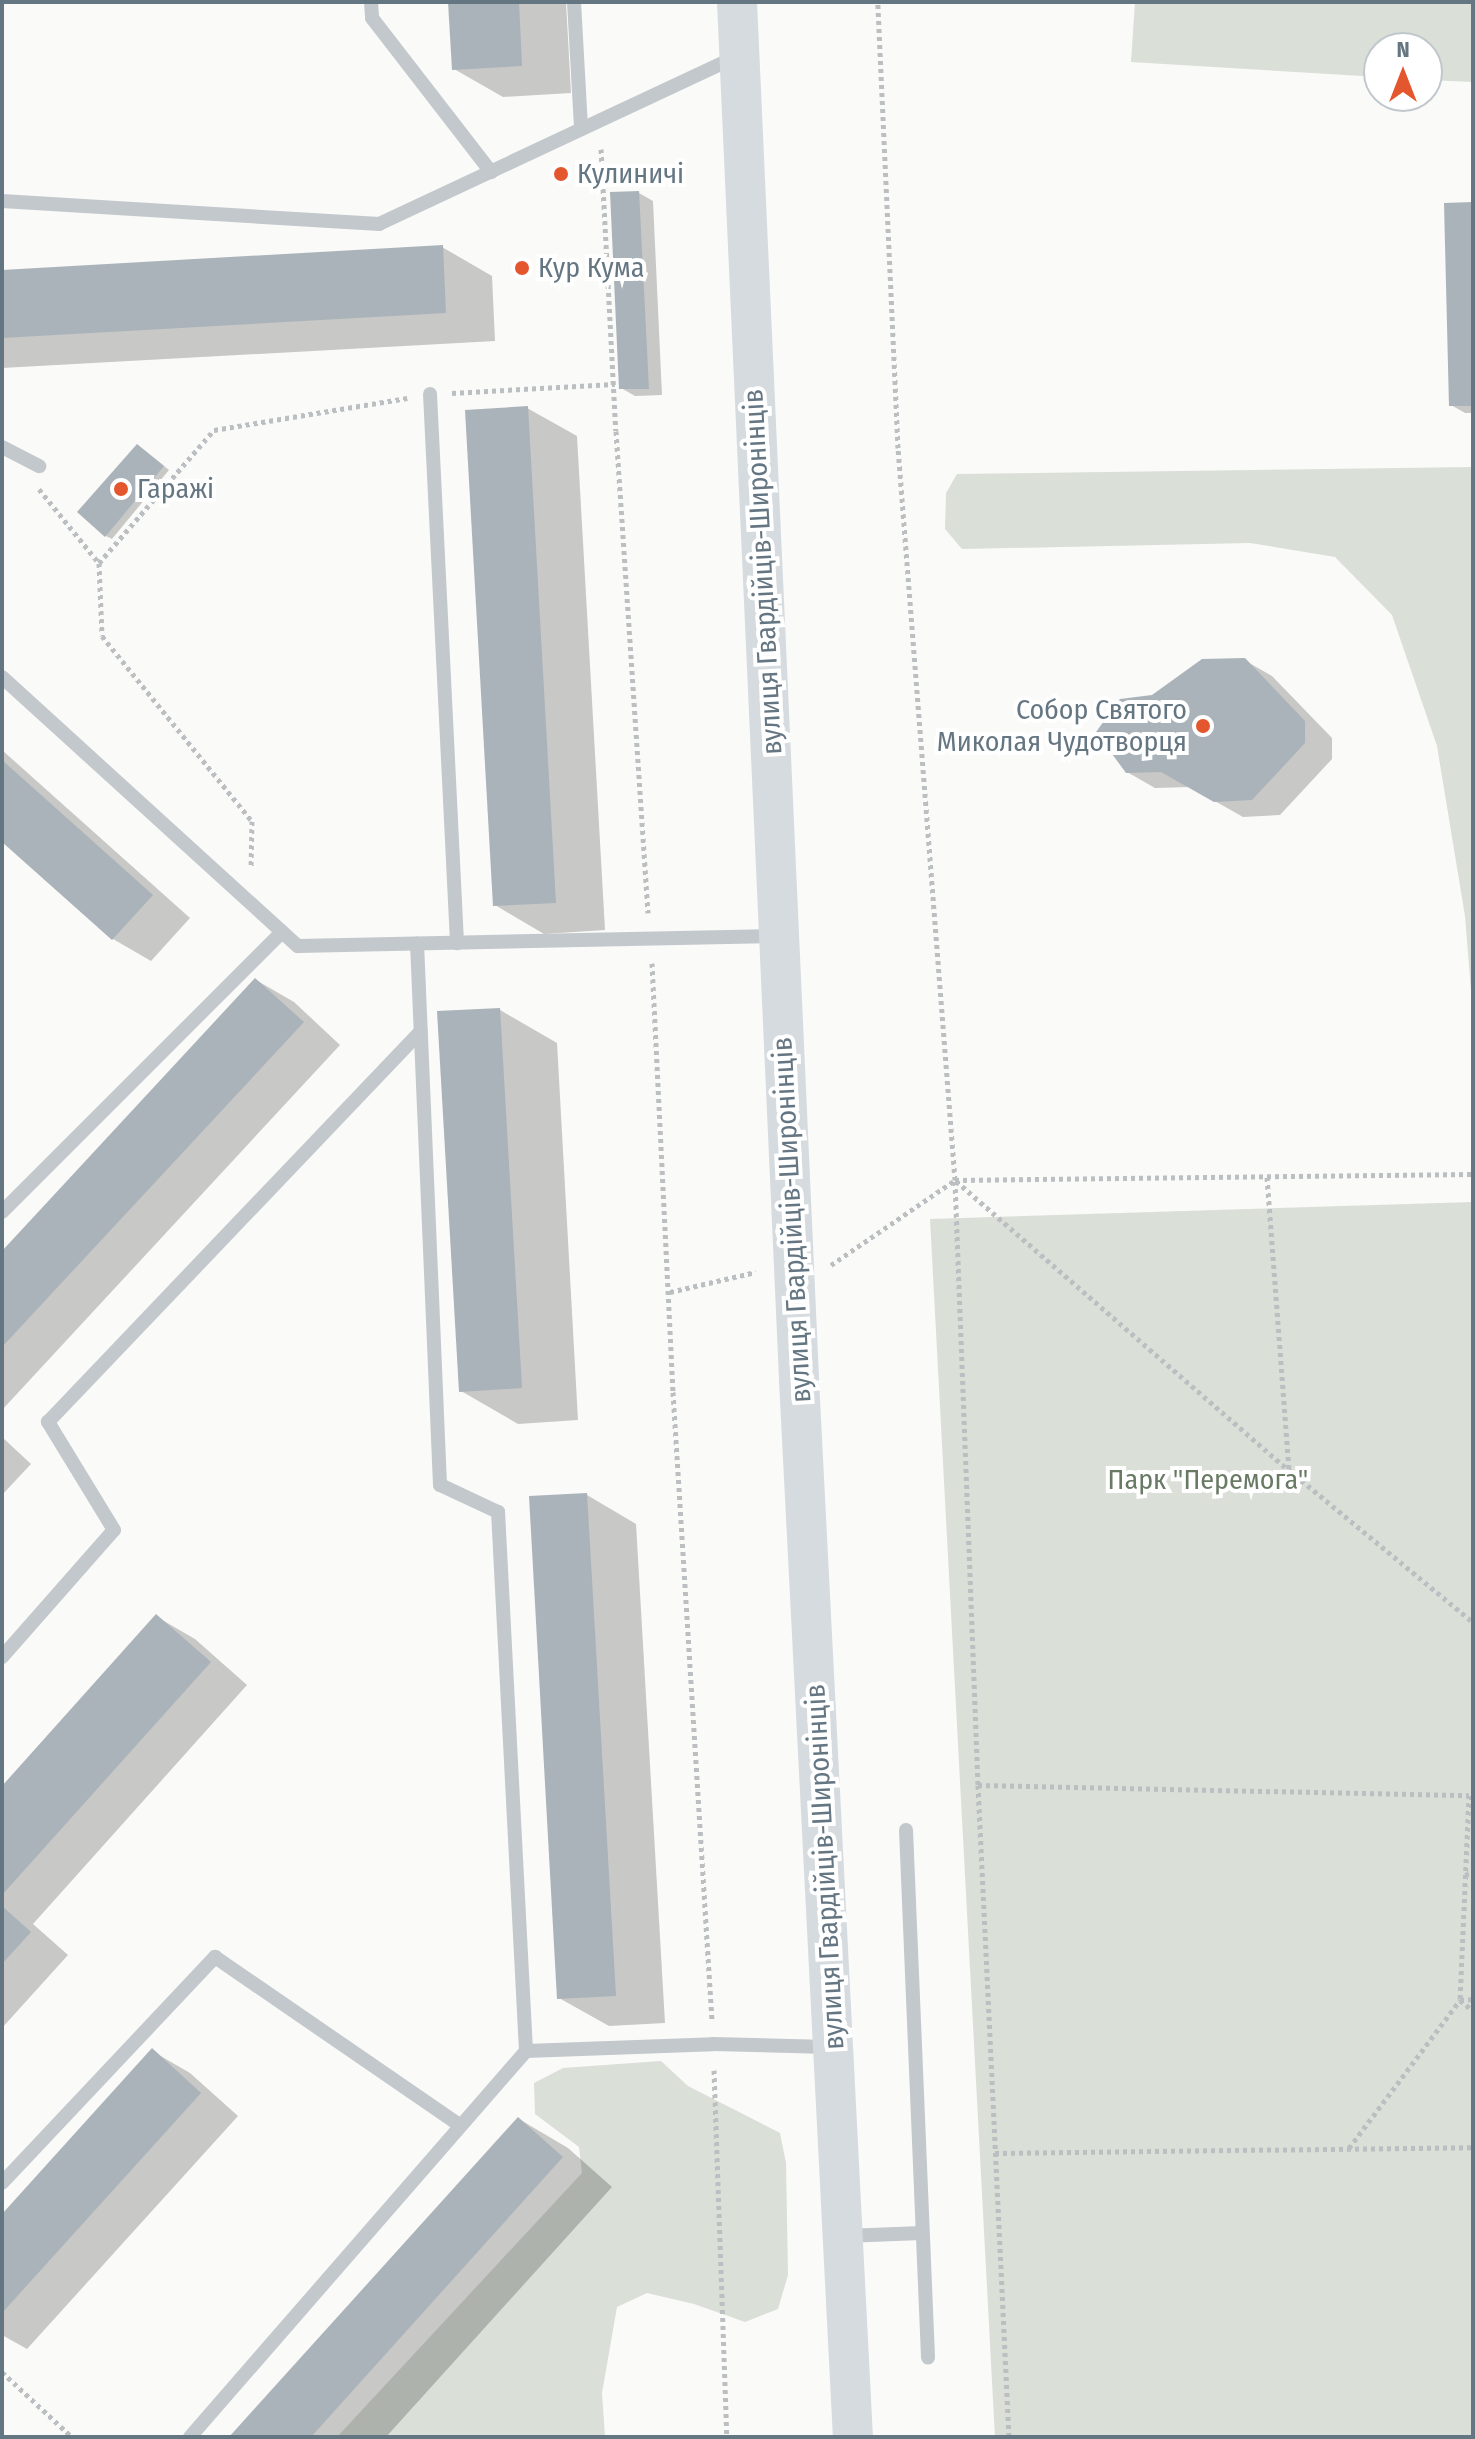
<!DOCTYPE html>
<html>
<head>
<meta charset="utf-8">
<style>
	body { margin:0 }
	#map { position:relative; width:1475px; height:2439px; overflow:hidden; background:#fafaf8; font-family:"Fira Sans Condensed",sans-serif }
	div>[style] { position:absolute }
	.green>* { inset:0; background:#dadfd7 }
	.shadow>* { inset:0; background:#0003 }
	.building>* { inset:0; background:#aab3b9 }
	.path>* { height:5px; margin-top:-2.5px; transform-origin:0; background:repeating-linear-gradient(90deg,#bbbfc2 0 4px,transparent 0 8px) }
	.lane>* { height:14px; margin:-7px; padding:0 7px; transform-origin:7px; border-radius:7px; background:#c3c8cc }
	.secondary>* { height:40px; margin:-20px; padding:0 20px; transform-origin:20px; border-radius:20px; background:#d6dbdf }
	.dots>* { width:22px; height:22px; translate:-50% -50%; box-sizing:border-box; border:4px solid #fff; border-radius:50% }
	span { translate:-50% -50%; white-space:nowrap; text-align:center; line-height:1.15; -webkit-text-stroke:8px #fff; paint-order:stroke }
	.poi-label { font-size:28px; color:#657683 }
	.left { translate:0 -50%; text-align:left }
	.right { translate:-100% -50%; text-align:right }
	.street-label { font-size:28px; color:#657683 }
	.park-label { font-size:28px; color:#687a64 }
	.frame { position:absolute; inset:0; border:4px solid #657683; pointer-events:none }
	.north { position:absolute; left:1363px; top:32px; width:80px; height:80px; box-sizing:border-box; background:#fff; border:2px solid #c1c8cd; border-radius:50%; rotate:0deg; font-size:22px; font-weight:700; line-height:32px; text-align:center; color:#657683 }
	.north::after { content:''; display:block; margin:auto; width:28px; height:36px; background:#e4572e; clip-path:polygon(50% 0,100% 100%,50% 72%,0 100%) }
</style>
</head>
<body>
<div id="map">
	<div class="green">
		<div style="clip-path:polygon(1135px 2px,1473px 2px,1473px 82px,1427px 80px,1427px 48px,1379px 48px,1379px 77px,1131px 62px)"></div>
		<div style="clip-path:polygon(1473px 467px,1473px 1016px,1465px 916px,1437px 746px,1392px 615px,1335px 557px,1250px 543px,962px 549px,945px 529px,946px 493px,957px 474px)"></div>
		<div style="clip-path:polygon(1473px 1202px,1473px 2437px,995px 2437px,930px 1219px)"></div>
		<div style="clip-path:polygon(661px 2061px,688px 2086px,780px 2133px,786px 2163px,788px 2275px,778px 2309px,745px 2322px,694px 2304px,647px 2293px,617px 2307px,602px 2393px,605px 2437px,337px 2437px,582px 2173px,579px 2147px,535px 2114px,534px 2083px,563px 2068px)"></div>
	</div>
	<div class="shadow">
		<div style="clip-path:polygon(450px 2px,566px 2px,571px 93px,503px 97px,454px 69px)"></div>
		<div style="clip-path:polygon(639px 193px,653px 201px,662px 395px,635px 396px,621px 388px)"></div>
		<div style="clip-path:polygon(1473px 204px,1473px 413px,1465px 413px,1451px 405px)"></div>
		<div style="clip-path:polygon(442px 247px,492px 276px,495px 341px,2px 368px,2px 272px)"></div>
		<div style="clip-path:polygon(527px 408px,577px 436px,605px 930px,544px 934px,495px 905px)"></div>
		<div style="clip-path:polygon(144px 450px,169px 470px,112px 539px,106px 536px)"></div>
		<div style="clip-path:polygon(1244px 660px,1272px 676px,1332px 738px,1332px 759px,1280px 815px,1243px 817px,1190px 787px,1155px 788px,1127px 772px)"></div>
		<div style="clip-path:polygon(2px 750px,190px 918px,151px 961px,113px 939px,2px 839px)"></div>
		<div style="clip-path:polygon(256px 980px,294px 1002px,340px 1045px,2px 1410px,2px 1253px)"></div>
		<div style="clip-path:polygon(500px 1010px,557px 1043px,578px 1420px,518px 1424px,461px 1391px)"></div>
		<div style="clip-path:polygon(2px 1437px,31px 1464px,2px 1495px)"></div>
		<div style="clip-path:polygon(587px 1495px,636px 1524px,665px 2023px,609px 2026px,559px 1998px)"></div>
		<div style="clip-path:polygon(157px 1617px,195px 1639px,247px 1685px,33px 1924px,68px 1955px,2px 2028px,2px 1789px)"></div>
		<div style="clip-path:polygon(152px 2051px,190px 2073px,238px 2116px,27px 2349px,2px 2335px,2px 2217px)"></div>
		<div style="clip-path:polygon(519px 2119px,568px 2148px,612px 2187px,386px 2437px,232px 2437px)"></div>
	</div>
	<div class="building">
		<div style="clip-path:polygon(448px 2px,519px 2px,522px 66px,452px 70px)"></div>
		<div style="clip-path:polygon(639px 191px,649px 389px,619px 389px,610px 192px)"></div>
		<div style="clip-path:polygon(1473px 202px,1473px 406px,1449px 406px,1444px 203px)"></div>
		<div style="clip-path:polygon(443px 245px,446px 313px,2px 338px,2px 270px)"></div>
		<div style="clip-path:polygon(528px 406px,556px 903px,493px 906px,465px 410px)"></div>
		<div style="clip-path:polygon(137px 444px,164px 466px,105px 537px,77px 512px)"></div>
		<div style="clip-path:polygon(1245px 658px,1305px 721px,1305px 743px,1252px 800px,1214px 802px,1161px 772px,1126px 773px,1096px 732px,1120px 699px,1152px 695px,1202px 659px)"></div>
		<div style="clip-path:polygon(2px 760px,153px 895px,112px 940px,2px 842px)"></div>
		<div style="clip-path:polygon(255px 978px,304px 1022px,2px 1347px,2px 1251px)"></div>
		<div style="clip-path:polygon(500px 1008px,522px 1388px,459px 1392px,437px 1011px)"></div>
		<div style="clip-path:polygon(587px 1493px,616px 1996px,557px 1999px,529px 1496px)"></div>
		<div style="clip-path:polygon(156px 1614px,211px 1662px,2px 1895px,2px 1786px)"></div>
		<div style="clip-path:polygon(2px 1906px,31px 1932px,2px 1964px)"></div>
		<div style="clip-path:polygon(152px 2048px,201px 2093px,2px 2313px,2px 2214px)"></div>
		<div style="clip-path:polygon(518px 2117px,563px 2157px,311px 2437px,229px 2437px)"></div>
	</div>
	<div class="path">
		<div style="left:601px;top:149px;width:282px;rotate:87deg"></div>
		<div style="left:616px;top:431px;width:483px;rotate:86.2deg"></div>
		<div style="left:452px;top:393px;width:163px;rotate:-3.2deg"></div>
		<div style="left:39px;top:489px;width:95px;rotate:51deg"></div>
		<div style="left:99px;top:563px;width:176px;rotate:-49.2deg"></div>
		<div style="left:214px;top:430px;width:196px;rotate:-9.4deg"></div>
		<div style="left:99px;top:563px;width:73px;rotate:87.6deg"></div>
		<div style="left:102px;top:636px;width:238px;rotate:51deg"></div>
		<div style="left:252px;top:821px;width:47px;rotate:91.2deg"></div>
		<div style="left:652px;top:963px;width:430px;rotate:87.2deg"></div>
		<div style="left:673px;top:1392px;width:629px;rotate:86.45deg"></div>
		<div style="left:1267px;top:1177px;width:294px;rotate:85.7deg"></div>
		<div style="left:1289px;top:1470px;width:239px;rotate:39.6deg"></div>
		<div style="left:955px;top:1180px;width:518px;rotate:-0.66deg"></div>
		<div style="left:955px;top:1181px;width:604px;rotate:87.82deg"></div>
		<div style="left:978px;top:1785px;width:653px;rotate:87.28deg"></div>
		<div style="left:956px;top:1181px;width:441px;rotate:41deg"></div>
		<div style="left:831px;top:1265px;width:150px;rotate:-34.4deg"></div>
		<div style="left:955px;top:1180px;width:734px;rotate:-94.45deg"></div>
		<div style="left:898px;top:448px;width:446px;rotate:-92.6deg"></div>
		<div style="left:670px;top:1292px;width:88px;rotate:-13.1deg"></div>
		<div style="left:978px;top:1785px;width:491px;rotate:1.2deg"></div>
		<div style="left:1469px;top:1795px;width:205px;rotate:92.5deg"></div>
		<div style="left:1460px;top:2000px;width:17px;rotate:40deg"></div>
		<div style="left:1465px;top:1875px;width:9px;rotate:-21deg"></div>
		<div style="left:714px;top:2070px;width:367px;rotate:88deg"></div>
		<div style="left:1349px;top:2148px;width:185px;rotate:-53.1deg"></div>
		<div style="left:1460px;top:2000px;width:13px;rotate:-4deg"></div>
		<div style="left:995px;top:2153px;width:478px;rotate:-0.7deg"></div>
		<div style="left:2px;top:2372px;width:96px;rotate:42.9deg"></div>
	</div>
	<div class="lane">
		<div style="left:371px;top:2px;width:16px;rotate:86deg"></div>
		<div style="left:372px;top:18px;width:195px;rotate:52.3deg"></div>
		<div style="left:574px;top:2px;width:127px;rotate:86.8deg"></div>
		<div style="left:2px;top:201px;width:378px;rotate:3.5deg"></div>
		<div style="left:379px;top:224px;width:394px;rotate:-25.1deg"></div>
		<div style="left:430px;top:394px;width:550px;rotate:87.18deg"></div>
		<div style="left:2px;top:447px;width:42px;rotate:27.2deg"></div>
		<div style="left:2px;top:677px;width:400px;rotate:42.3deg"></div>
		<div style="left:298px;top:946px;width:479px;rotate:-1.2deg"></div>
		<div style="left:2px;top:1212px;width:396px;rotate:-45deg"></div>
		<div style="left:2px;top:1657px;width:169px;rotate:-48.6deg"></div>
		<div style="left:114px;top:1530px;width:127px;rotate:-121.4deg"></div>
		<div style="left:48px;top:1422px;width:540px;rotate:-46.35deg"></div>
		<div style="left:906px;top:1830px;width:528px;rotate:87.61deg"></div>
		<div style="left:526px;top:2051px;width:187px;rotate:-2.1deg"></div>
		<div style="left:713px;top:2044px;width:116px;rotate:1.5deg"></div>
		<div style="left:2px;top:2183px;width:311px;rotate:-46.7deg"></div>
		<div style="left:215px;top:1957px;width:298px;rotate:34.5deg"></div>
		<div style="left:844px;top:2236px;width:78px;rotate:-2.2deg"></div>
		<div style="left:190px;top:2437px;width:512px;rotate:-48.96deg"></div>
		<div style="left:526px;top:2051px;width:540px;rotate:-92.97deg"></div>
		<div style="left:498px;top:1512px;width:64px;rotate:-155deg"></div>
		<div style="left:440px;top:1485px;width:542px;rotate:-92.43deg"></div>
	</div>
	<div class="secondary">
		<div style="left:737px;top:2px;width:1379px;rotate:87.42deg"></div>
		<div style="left:799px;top:1380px;width:1058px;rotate:87.08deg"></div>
	</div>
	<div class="dots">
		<div style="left:561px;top:174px;background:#e4572e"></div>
		<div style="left:522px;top:268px;background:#e4572e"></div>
		<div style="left:121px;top:489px;background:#e4572e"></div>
		<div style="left:1203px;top:726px;background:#e4572e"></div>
	</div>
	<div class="poi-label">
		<span class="left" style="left:577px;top:174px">Кулиничі</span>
		<span class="left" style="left:538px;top:268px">Кур Кума</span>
		<span class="left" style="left:137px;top:489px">Гаражі</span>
		<span class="right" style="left:1187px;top:726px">Собор Святого<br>Миколая Чудотворця</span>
	</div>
	<div class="street-label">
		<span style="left:763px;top:572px;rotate:-93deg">вулиця Гвардійців-Широнінців</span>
		<span style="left:792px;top:1220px;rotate:-93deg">вулиця Гвардійців-Широнінців</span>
		<span style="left:825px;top:1867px;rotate:-93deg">вулиця Гвардійців-Широнінців</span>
	</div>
	<div class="park-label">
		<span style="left:1208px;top:1480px">Парк "Перемога"</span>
	</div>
	<div class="frame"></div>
	<div class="north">N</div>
</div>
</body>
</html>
